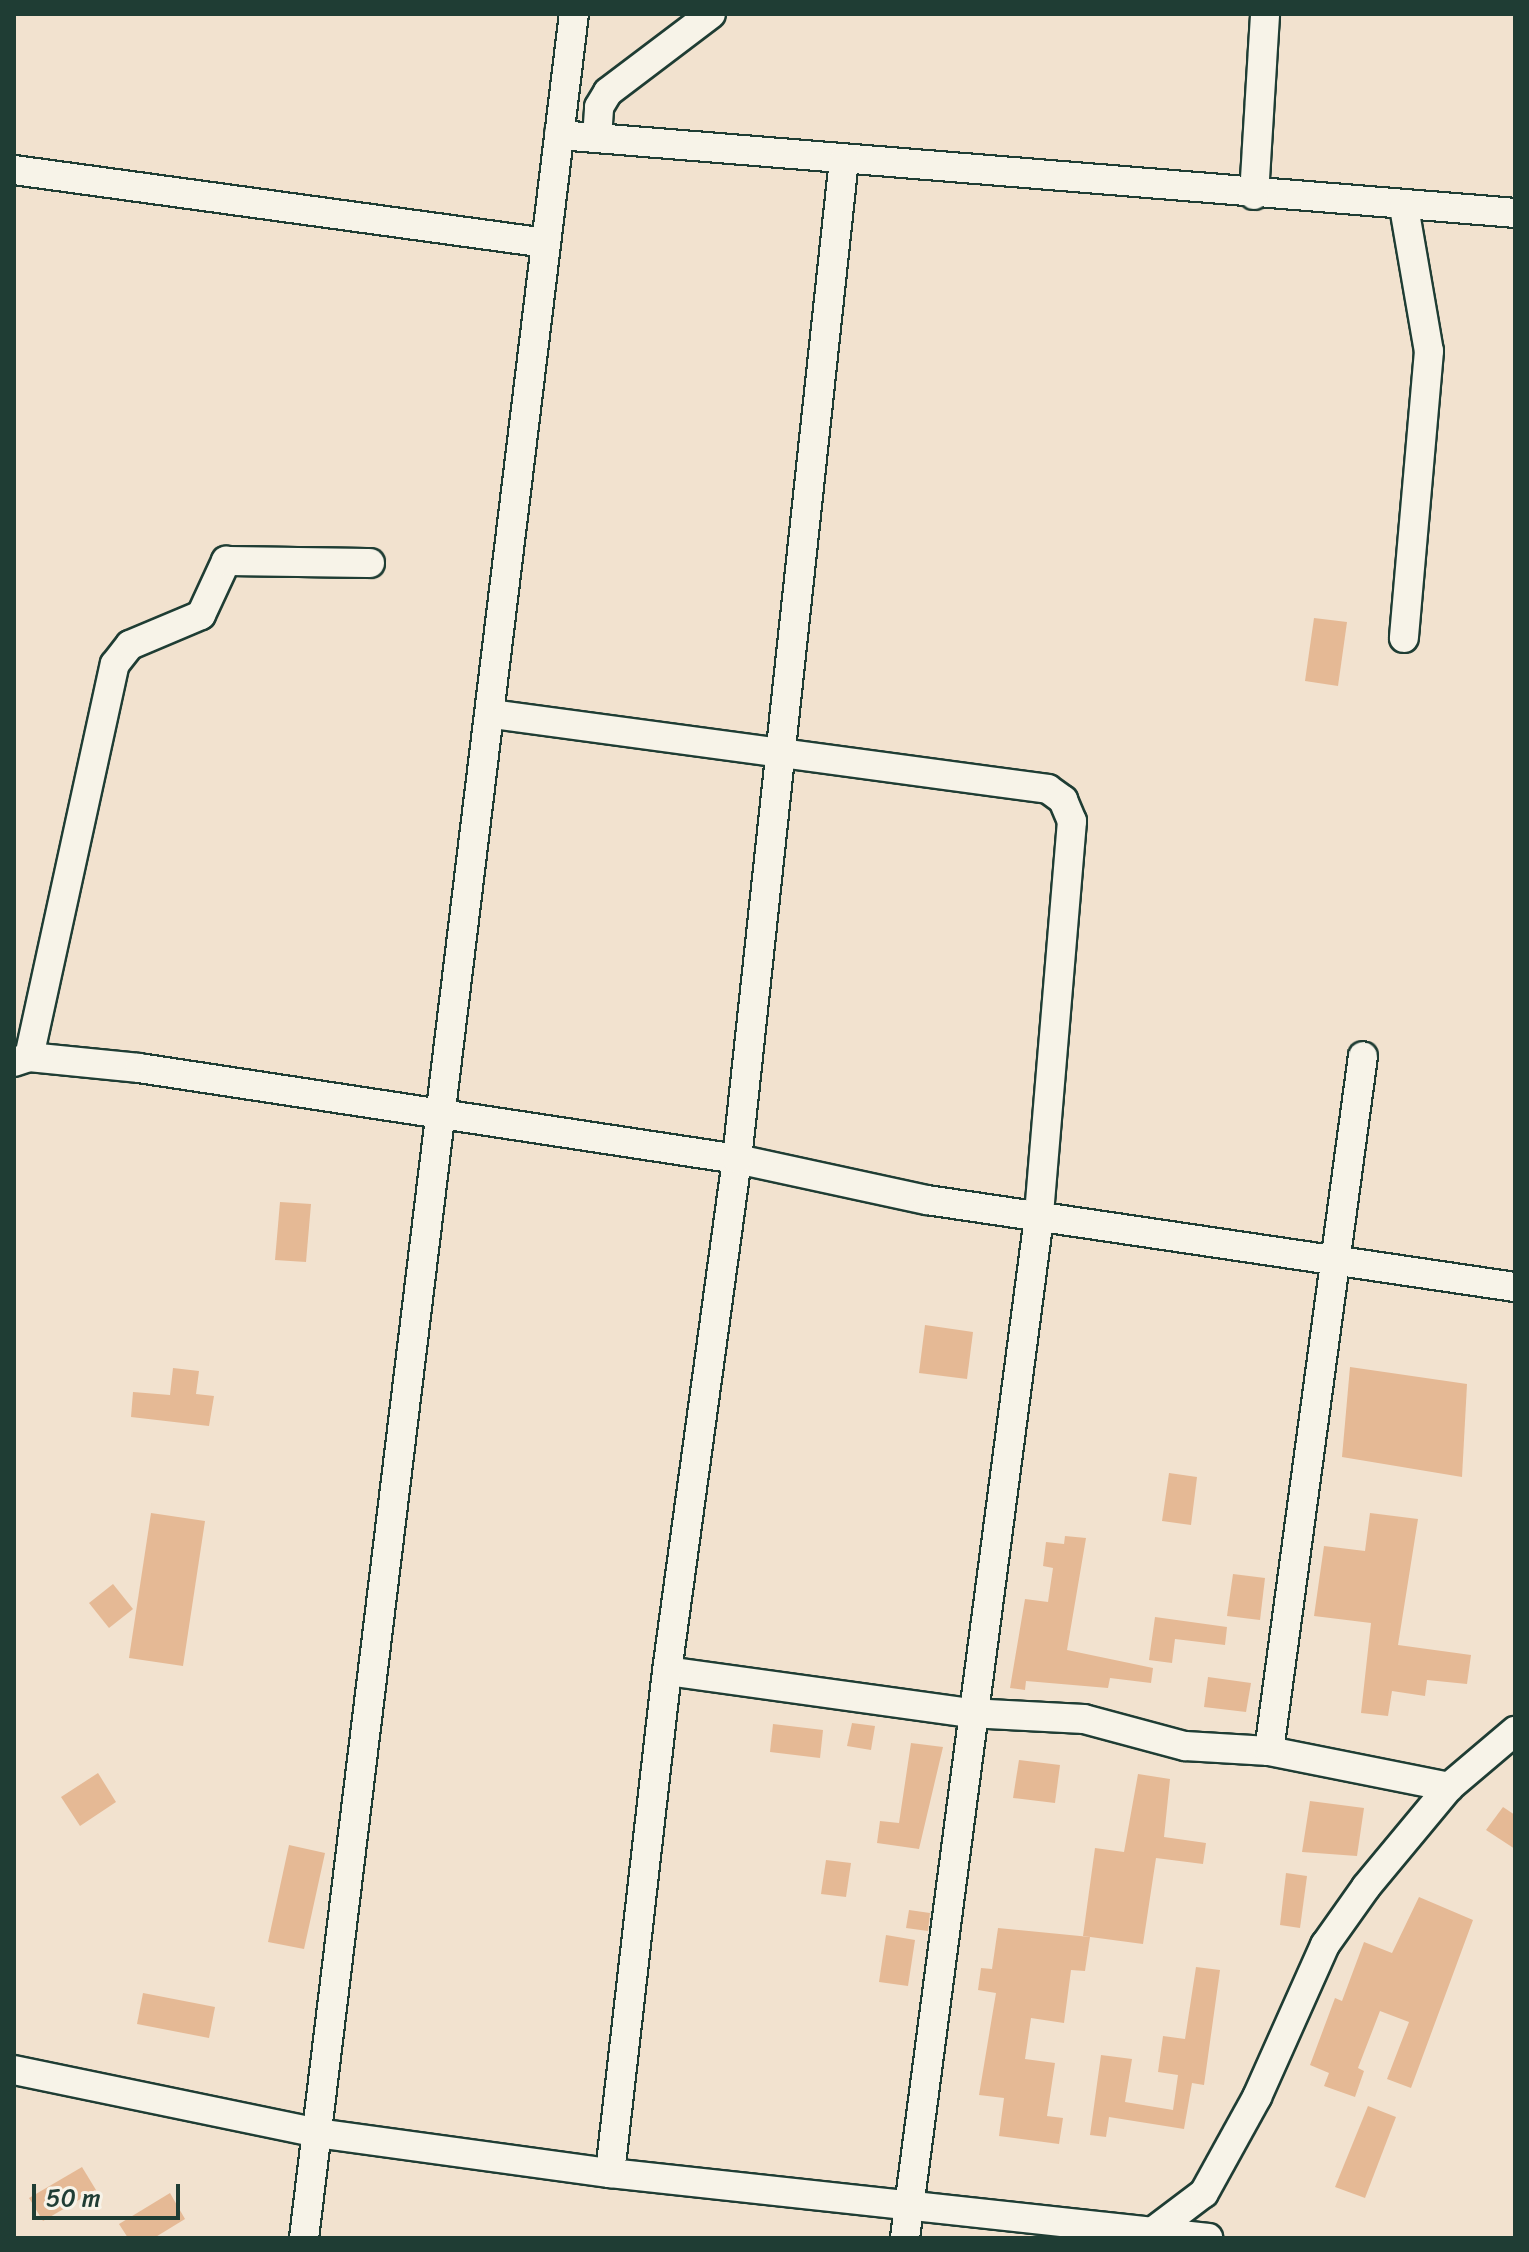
<!DOCTYPE html>
<html>
<head>
<meta charset="utf-8">
<style>
	body { margin:0 }
	#map { position:relative; width:1529px; height:2252px; overflow:hidden; background:#f2e2cf; font-family:Sriracha,sans-serif }
	div>[style] { position:absolute }
	.building>* { inset:0; background:#e5b995 }
	.roads { filter:drop-shadow(2px 0 #1f3d34) drop-shadow(-2px 0 #1f3d34) drop-shadow(0 2px #1f3d34) drop-shadow(0 -2px #1f3d34) }
	.minor>* { height:28px; margin:-14px; padding:0 14px; transform-origin:14px; border-radius:14px; background:#f7f3e8 }
	span { translate:-50% -50%; white-space:nowrap; text-align:center; line-height:1.15; -webkit-text-stroke:7px #f7f3e8; paint-order:stroke }
	.frame { position:absolute; inset:0; border:16px solid #1f3d34; pointer-events:none }
	.scale { position:absolute; left:32px; top:2184px; width:148px; height:36px; box-sizing:border-box; border:4px solid #1f3d34; border-top:0; padding-left:10px; font-size:24px; line-height:28px; white-space:nowrap; color:#1f3d34; -webkit-text-stroke:6px #f7f3e8; paint-order:stroke }
</style>
</head>
<body>
<div id="map">
	<div class="building">
		<div style="clip-path:polygon(1314px 618px,1347px 622px,1338px 686px,1305px 681px)"></div>
		<div style="clip-path:polygon(280px 1202px,311px 1204px,306px 1262px,275px 1260px)"></div>
		<div style="clip-path:polygon(925px 1325px,973px 1332px,967px 1379px,919px 1373px)"></div>
		<div style="clip-path:polygon(1350px 1367px,1467px 1384px,1462px 1477px,1342px 1457px)"></div>
		<div style="clip-path:polygon(173px 1368px,199px 1371px,196px 1394px,214px 1396px,209px 1426px,131px 1417px,133px 1392px,170px 1395px)"></div>
		<div style="clip-path:polygon(1169px 1473px,1197px 1477px,1191px 1525px,1162px 1521px)"></div>
		<div style="clip-path:polygon(151px 1513px,205px 1521px,183px 1666px,129px 1658px)"></div>
		<div style="clip-path:polygon(1370px 1513px,1418px 1519px,1398px 1645px,1471px 1655px,1467px 1684px,1427px 1680px,1425px 1696px,1392px 1691px,1388px 1716px,1361px 1713px,1371px 1623px,1314px 1616px,1324px 1546px,1365px 1551px)"></div>
		<div style="clip-path:polygon(1065px 1536px,1086px 1538px,1067px 1650px,1153px 1668px,1151px 1683px,1110px 1678px,1108px 1688px,1026px 1681px,1025px 1690px,1010px 1688px,1025px 1599px,1048px 1602px,1053px 1568px,1043px 1566px,1046px 1542px,1064px 1544px)"></div>
		<div style="clip-path:polygon(1233px 1574px,1265px 1578px,1260px 1620px,1227px 1616px)"></div>
		<div style="clip-path:polygon(113px 1584px,133px 1609px,109px 1628px,89px 1603px)"></div>
		<div style="clip-path:polygon(1155px 1617px,1227px 1627px,1225px 1645px,1175px 1639px,1172px 1663px,1149px 1660px)"></div>
		<div style="clip-path:polygon(1208px 1677px,1251px 1683px,1246px 1712px,1204px 1707px)"></div>
		<div style="clip-path:polygon(852px 1723px,875px 1726px,871px 1750px,847px 1746px)"></div>
		<div style="clip-path:polygon(773px 1724px,823px 1730px,820px 1758px,770px 1752px)"></div>
		<div style="clip-path:polygon(911px 1743px,943px 1747px,919px 1849px,877px 1843px,880px 1821px,899px 1823px)"></div>
		<div style="clip-path:polygon(1019px 1760px,1060px 1765px,1055px 1803px,1013px 1798px)"></div>
		<div style="clip-path:polygon(98px 1773px,116px 1802px,80px 1826px,61px 1797px)"></div>
		<div style="clip-path:polygon(1138px 1774px,1170px 1779px,1164px 1837px,1206px 1843px,1203px 1864px,1156px 1858px,1143px 1944px,1083px 1936px,1095px 1848px,1124px 1852px)"></div>
		<div style="clip-path:polygon(1310px 1801px,1364px 1808px,1357px 1856px,1302px 1852px)"></div>
		<div style="clip-path:polygon(1503px 1807px,1515px 1815px,1515px 1849px,1486px 1830px)"></div>
		<div style="clip-path:polygon(289px 1845px,325px 1853px,304px 1949px,268px 1942px)"></div>
		<div style="clip-path:polygon(826px 1860px,851px 1863px,846px 1897px,821px 1894px)"></div>
		<div style="clip-path:polygon(1286px 1873px,1307px 1876px,1300px 1928px,1280px 1925px)"></div>
		<div style="clip-path:polygon(1419px 1897px,1473px 1920px,1411px 2088px,1387px 2079px,1409px 2022px,1380px 2011px,1358px 2068px,1364px 2071px,1355px 2097px,1324px 2086px,1329px 2073px,1310px 2065px,1335px 1998px,1342px 2001px,1364px 1942px,1392px 1953px)"></div>
		<div style="clip-path:polygon(909px 1910px,930px 1913px,928px 1931px,906px 1928px)"></div>
		<div style="clip-path:polygon(998px 1928px,1090px 1937px,1085px 1971px,1071px 1970px,1064px 2023px,1031px 2018px,1025px 2059px,1055px 2063px,1047px 2116px,1063px 2118px,1059px 2144px,999px 2136px,1004px 2098px,979px 2095px,996px 1993px,978px 1990px,981px 1968px,992px 1969px)"></div>
		<div style="clip-path:polygon(886px 1935px,915px 1940px,908px 1986px,879px 1982px)"></div>
		<div style="clip-path:polygon(1196px 1967px,1220px 1970px,1204px 2085px,1192px 2083px,1184px 2129px,1109px 2117px,1106px 2137px,1090px 2135px,1101px 2055px,1132px 2059px,1125px 2102px,1173px 2110px,1178px 2075px,1158px 2072px,1163px 2036px,1185px 2039px)"></div>
		<div style="clip-path:polygon(143px 1993px,215px 2007px,209px 2038px,137px 2024px)"></div>
		<div style="clip-path:polygon(1368px 2106px,1396px 2117px,1365px 2198px,1335px 2187px)"></div>
		<div style="clip-path:polygon(82px 2167px,96px 2190px,43px 2221px,29px 2198px)"></div>
		<div style="clip-path:polygon(170px 2193px,185px 2219px,154px 2238px,128px 2238px,119px 2224px)"></div>
	</div>
	<div class="roads">
		<div class="minor">
			<div style="left:559px;top:135px;width:959px;rotate:4.66deg"></div>
			<div style="left:597px;top:138px;width:31px;rotate:-86deg"></div>
			<div style="left:599px;top:107px;width:17px;rotate:-59deg"></div>
			<div style="left:608px;top:92px;width:129px;rotate:-37.1deg"></div>
			<div style="left:14px;top:170px;width:537px;rotate:7.81deg"></div>
			<div style="left:1254px;top:195px;width:181px;rotate:-86.5deg"></div>
			<div style="left:1404px;top:207px;width:146px;rotate:80.2deg"></div>
			<div style="left:1429px;top:351px;width:288px;rotate:95deg"></div>
			<div style="left:492px;top:714px;width:561px;rotate:7.68deg"></div>
			<div style="left:1048px;top:789px;width:19px;rotate:36deg"></div>
			<div style="left:1063px;top:800px;width:23px;rotate:67deg"></div>
			<div style="left:1072px;top:821px;width:397px;rotate:94.8deg"></div>
			<div style="left:1039px;top:1217px;width:1030px;rotate:97.48deg"></div>
			<div style="left:29px;top:1057px;width:402px;rotate:-77.7deg"></div>
			<div style="left:115px;top:664px;width:24px;rotate:-52deg"></div>
			<div style="left:130px;top:645px;width:77px;rotate:-22.9deg"></div>
			<div style="left:201px;top:615px;width:60px;rotate:-65.2deg"></div>
			<div style="left:226px;top:561px;width:144px;rotate:0.8deg"></div>
			<div style="left:14px;top:1062px;width:16px;rotate:-18deg"></div>
			<div style="left:29px;top:1057px;width:111px;rotate:5.7deg"></div>
			<div style="left:139px;top:1068px;width:605px;rotate:8.65deg"></div>
			<div style="left:737px;top:1159px;width:194px;rotate:12.2deg"></div>
			<div style="left:927px;top:1200px;width:594px;rotate:8.42deg"></div>
			<div style="left:667px;top:1671px;width:305px;rotate:7.9deg"></div>
			<div style="left:969px;top:1713px;width:115px;rotate:3deg"></div>
			<div style="left:1084px;top:1719px;width:105px;rotate:15deg"></div>
			<div style="left:1185px;top:1746px;width:84px;rotate:3.4deg"></div>
			<div style="left:1269px;top:1751px;width:184px;rotate:11.3deg"></div>
			<div style="left:1269px;top:1751px;width:701px;rotate:-82.3deg"></div>
			<div style="left:14px;top:2070px;width:309px;rotate:11.7deg"></div>
			<div style="left:317px;top:2133px;width:296px;rotate:7.8deg"></div>
			<div style="left:610px;top:2173px;width:602px;rotate:6.2deg"></div>
			<div style="left:610px;top:2173px;width:505px;rotate:-83.52deg"></div>
			<div style="left:667px;top:1671px;width:517px;rotate:-82.21deg"></div>
			<div style="left:737px;top:1159px;width:1005px;rotate:-83.89deg"></div>
			<div style="left:1155px;top:2230px;width:61px;rotate:-37.1deg"></div>
			<div style="left:1204px;top:2193px;width:110px;rotate:-61.1deg"></div>
			<div style="left:1257px;top:2097px;width:167px;rotate:-65.9deg"></div>
			<div style="left:1325px;top:1945px;width:71px;rotate:-54.7deg"></div>
			<div style="left:1366px;top:1887px;width:130px;rotate:-50.3deg"></div>
			<div style="left:1449px;top:1787px;width:87px;rotate:-40.3deg"></div>
			<div style="left:304px;top:2238px;width:2240px;rotate:-83.08deg"></div>
		</div>
	</div>
	<div class="frame"></div>
	<div class="scale">50 m</div>
</div>
</body>
</html>
